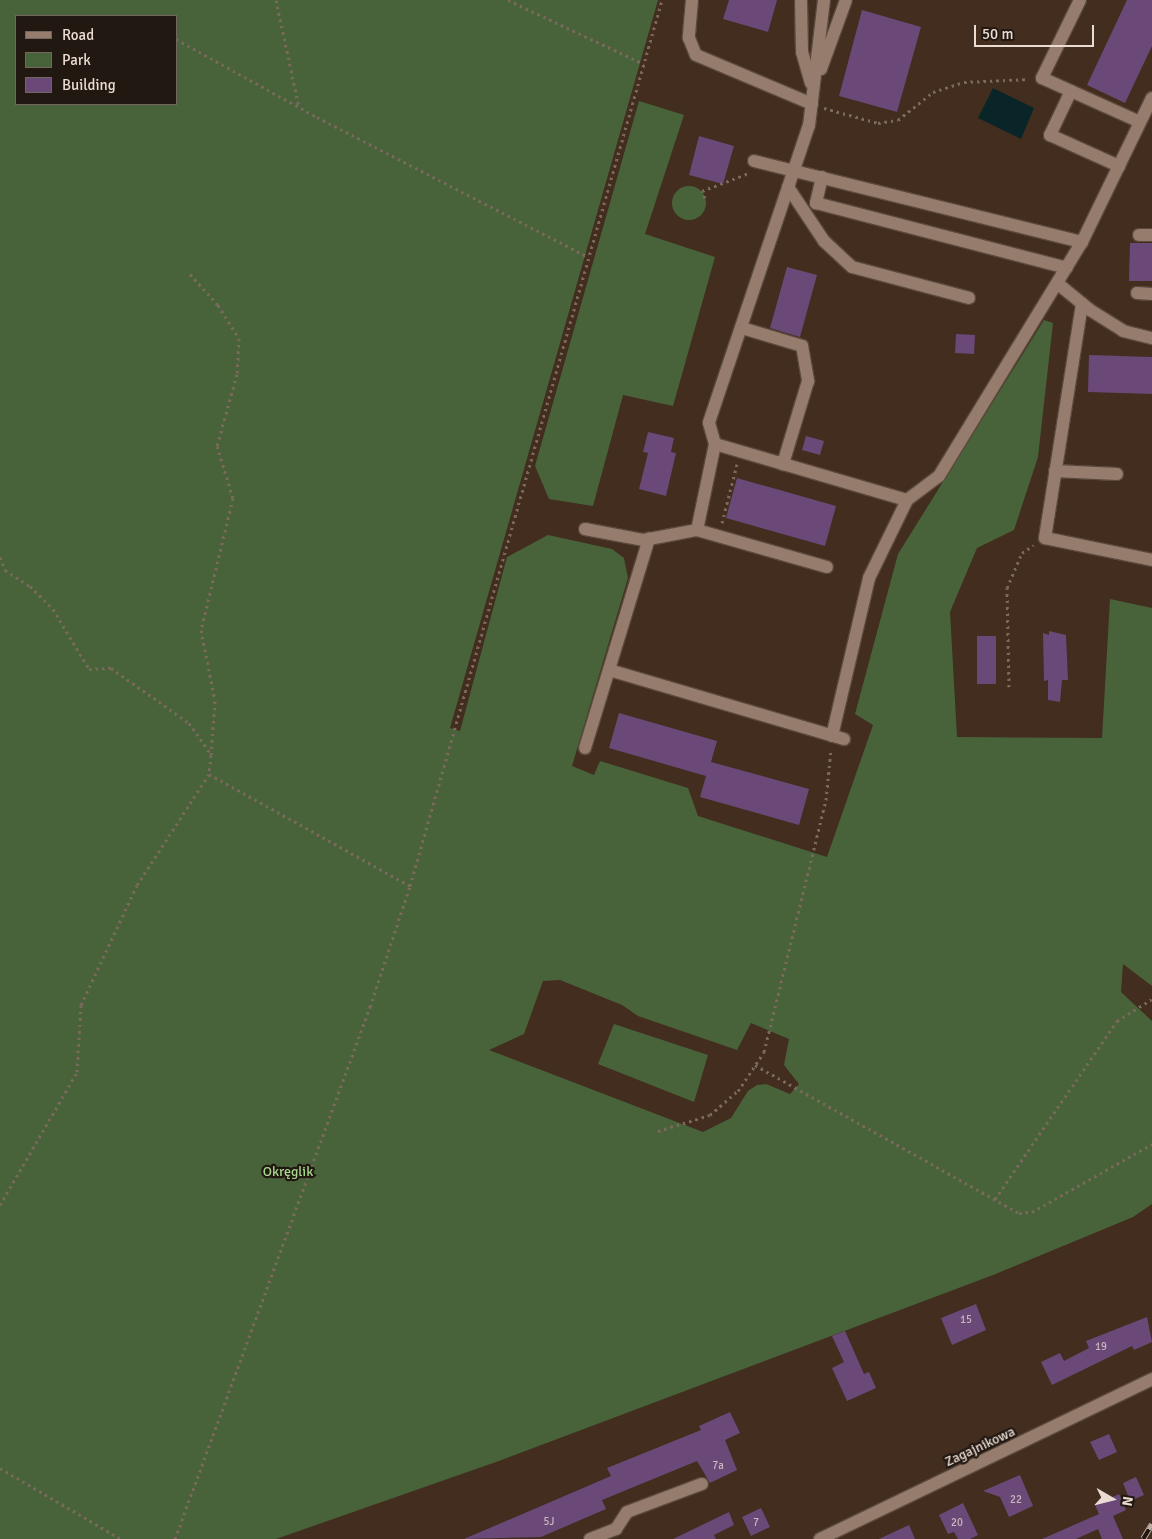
<!DOCTYPE html>
<html>
<head>
<meta charset="utf-8">
<style>
	body { margin:0 }
	#map { position:relative; width:1152px; height:1539px; overflow:hidden; background:#422d1f; font-family:Signika,sans-serif }
	div>[style] { position:absolute }
	.green>* { inset:0; background:#48633a }
	.round { border-radius:50% }
	.water>* { inset:0; background:#092527 }
	.building>* { inset:0; background:#6a4978 }
	.path>* { height:3px; margin-top:-1.5px; transform-origin:0; background:repeating-linear-gradient(90deg,#7b695d 0 2.5px,transparent 0 6.5px) }
	.roads { filter:drop-shadow(1px 0 #5a493c) drop-shadow(-1px 0 #5a493c) drop-shadow(0 1px #5a493c) drop-shadow(0 -1px #5a493c) }
	.minor>* { height:12px; margin:-6px; padding:0 6px; transform-origin:6px; border-radius:6px; background:#957c6c }
	.rail>* { height:5.5px; margin-top:-2.75px; transform-origin:0; background:repeating-linear-gradient(90deg,#221812 0 11px,#bdada3 0 22px); box-sizing:border-box; border-block:1px solid #bdada3 }
	span { translate:-50% -50%; white-space:nowrap; text-align:center; line-height:1.15; -webkit-text-stroke:4.5px #221812; paint-order:stroke }
	.number-label { font-size:11px; color:#cab7bc }
	.number-label span { -webkit-text-stroke-width:0 }
	.park-label { font-size:14px; color:#a8d98e }
	.street-label { font-size:14px; color:#eadcd3 }
	.legend { position:absolute; left:15px; top:15px; width:162px; height:90px; box-sizing:border-box; background:#221812; border:1px solid #72665f; margin:0; padding:6px 9px; list-style:none; font-size:15px; color:#eadcd3 }
	.legend li { display:flex; align-items:center; gap:10px; height:25px }
	.legend b { width:25px; border:1px solid #72665f }
	.north { position:absolute; left:1087px; top:1474px; width:50px; height:50px; -webkit-text-stroke:4px #221812; paint-order:stroke; rotate:98deg; font-size:14px; font-weight:700; line-height:20px; text-align:center; color:#eadcd3 }
	.north::after { content:''; display:block; margin:auto; width:18px; height:22px; background:#eadcd3; clip-path:polygon(50% 0,100% 100%,50% 72%,0 100%) }
	.scale { position:absolute; left:974px; top:25px; width:120px; height:22px; box-sizing:border-box; border:2px solid #eadcd3; border-top:0; padding-left:6px; font-size:15px; line-height:18px; white-space:nowrap; color:#eadcd3; -webkit-text-stroke:4px #221812; paint-order:stroke }
</style>
</head>
<body>
<div id="map">
	<div class="green">
		<div style="clip-path:polygon(evenodd,0 0,658px 0,450px 728px,460px 731px,507px 557px,548px 535px,612px 549px,624px 558px,628px 578px,572px 766px,594px 775px,600px 761px,688px 788px,698px 816px,827px 857px,873px 725px,855px 714px,898px 554px,1044px 320px,1053px 323px,1038px 457px,1014px 530px,977px 548px,950px 612px,957px 737px,1102px 738px,1110px 599px,1152px 608px,1152px 986px,1123px 964px,1121px 992px,1152px 1021px,1152px 1204px,1133px 1217px,993px 1275px,496px 1462px,276px 1539px,0 1539px,0 0,16px 16px,176px 16px,176px 104px,16px 104px,16px 16px,0 0,560px 980px,622px 1005px,638px 1016px,737px 1050px,751px 1023px,789px 1039px,784px 1065px,799px 1084px,790px 1094px,766px 1084px,757px 1085px,748px 1091px,731px 1118px,703px 1132px,489px 1050px,524px 1034px,543px 981px,560px 980px)"></div>
		<div style="clip-path:polygon(639px 101px,684px 115px,645px 234px,715px 257px,673px 406px,623px 395px,593px 506px,549px 499px,535px 466px)"></div>
		<div class="round" style="left:672px;top:186px;width:34px;height:34px"></div>
		<div style="clip-path:polygon(614px 1024px,708px 1055px,694px 1102px,598px 1064px)"></div>
	</div>
	<div class="water">
		<div style="clip-path:polygon(993px 88px,1034px 108px,1021px 139px,978px 118px)"></div>
	</div>
	<div class="building">
		<div style="clip-path:polygon(729px 0,777px 0,768px 32px,723px 19px)"></div>
		<div style="clip-path:polygon(1127px 0,1152px 0,1152px 46px,1125px 103px,1087px 85px)"></div>
		<div style="clip-path:polygon(862px 10px,921px 27px,897px 112px,839px 96px)"></div>
		<div style="clip-path:polygon(699px 136px,734px 146px,723px 184px,689px 175px)"></div>
		<div style="clip-path:polygon(1130px 243px,1152px 243px,1152px 281px,1129px 281px)"></div>
		<div style="clip-path:polygon(787px 267px,817px 275px,800px 337px,770px 328px)"></div>
		<div style="clip-path:polygon(956px 334px,975px 335px,974px 354px,955px 353px)"></div>
		<div style="clip-path:polygon(1089px 355px,1152px 357px,1152px 394px,1088px 392px)"></div>
		<div style="clip-path:polygon(648px 432px,674px 438px,671px 452px,676px 453px,666px 496px,639px 489px,648px 453px,643px 452px)"></div>
		<div style="clip-path:polygon(806px 436px,824px 441px,820px 455px,802px 450px)"></div>
		<div style="clip-path:polygon(737px 478px,836px 506px,825px 546px,726px 518px)"></div>
		<div style="clip-path:polygon(1049px 631px,1066px 635px,1068px 680px,1062px 680px,1060px 702px,1048px 700px,1048px 680px,1044px 681px,1043px 633px,1049px 635px)"></div>
		<div style="clip-path:polygon(977px 636px,996px 636px,996px 684px,977px 684px)"></div>
		<div style="clip-path:polygon(619px 713px,717px 741px,711px 762px,809px 789px,799px 825px,700px 797px,706px 776px,609px 748px)"></div>
		<div style="clip-path:polygon(976px 1304px,986px 1330px,952px 1345px,941px 1318px)"></div>
		<div style="clip-path:polygon(1147px 1317px,1152px 1342px,1134px 1350px,1132px 1346px,1052px 1385px,1041px 1362px,1060px 1353px,1064px 1361px,1089px 1348px,1086px 1341px)"></div>
		<div style="clip-path:polygon(845px 1331px,864px 1374px,869px 1372px,876px 1388px,847px 1401px,832px 1368px,844px 1362px,832px 1336px)"></div>
		<div style="clip-path:polygon(730px 1412px,740px 1433px,725px 1440px,737px 1470px,710px 1483px,697px 1461px,602px 1500px,606px 1509px,541px 1537px,464px 1539px,611px 1476px,607px 1468px,701px 1430px,699px 1426px)"></div>
		<div style="clip-path:polygon(1109px 1434px,1117px 1452px,1099px 1460px,1090px 1442px)"></div>
		<div style="clip-path:polygon(1020px 1475px,1033px 1506px,1009px 1517px,1000px 1497px,983px 1491px)"></div>
		<div style="clip-path:polygon(1136px 1477px,1144px 1495px,1130px 1501px,1123px 1483px)"></div>
		<div style="clip-path:polygon(1119px 1494px,1126px 1510px,1113px 1516px,1123px 1539px,1102px 1539px,1098px 1529px,1076px 1539px,1042px 1539px,1099px 1514px,1095px 1505px)"></div>
		<div style="clip-path:polygon(963px 1503px,978px 1535px,970px 1539px,958px 1539px,954px 1532px,948px 1534px,939px 1515px)"></div>
		<div style="clip-path:polygon(761px 1508px,770px 1527px,751px 1536px,742px 1517px)"></div>
		<div style="clip-path:polygon(729px 1512px,734px 1525px,714px 1535px,716px 1539px,673px 1539px)"></div>
		<div style="clip-path:polygon(909px 1525px,915px 1539px,879px 1539px)"></div>
	</div>
	<div class="path">
		<div style="left:276px;top:0;width:109px;rotate:77.9deg"></div>
		<div style="left:508px;top:0;width:150px;rotate:25.2deg"></div>
		<div style="left:176px;top:39px;width:161px;rotate:29deg"></div>
		<div style="left:317px;top:117px;width:305px;rotate:27.3deg"></div>
		<div style="left:824px;top:108px;width:56px;rotate:15.5deg"></div>
		<div style="left:878px;top:123px;width:20px;rotate:-9deg"></div>
		<div style="left:898px;top:120px;width:45px;rotate:-38.7deg"></div>
		<div style="left:933px;top:92px;width:33px;rotate:-18deg"></div>
		<div style="left:964px;top:82px;width:65px;rotate:-2.6deg"></div>
		<div style="left:705px;top:198px;width:8px;rotate:-113deg"></div>
		<div style="left:702px;top:191px;width:50px;rotate:-21deg"></div>
		<div style="left:190px;top:274px;width:42px;rotate:47.9deg"></div>
		<div style="left:218px;top:305px;width:39px;rotate:58deg"></div>
		<div style="left:239px;top:338px;width:36px;rotate:93deg"></div>
		<div style="left:237px;top:374px;width:75px;rotate:105.5deg"></div>
		<div style="left:217px;top:446px;width:54px;rotate:72.9deg"></div>
		<div style="left:233px;top:498px;width:136px;rotate:103.6deg"></div>
		<div style="left:201px;top:630px;width:72px;rotate:78.8deg"></div>
		<div style="left:215px;top:701px;width:54px;rotate:94.2deg"></div>
		<div style="left:722px;top:523px;width:61px;rotate:-75.7deg"></div>
		<div style="left:0;top:557px;width:14px;rotate:69deg"></div>
		<div style="left:5px;top:570px;width:30px;rotate:33deg"></div>
		<div style="left:30px;top:586px;width:33px;rotate:45deg"></div>
		<div style="left:53px;top:609px;width:70px;rotate:59deg"></div>
		<div style="left:89px;top:669px;width:22px;rotate:-3deg"></div>
		<div style="left:111px;top:668px;width:95px;rotate:35.2deg"></div>
		<div style="left:189px;top:723px;width:39px;rotate:55deg"></div>
		<div style="left:211px;top:755px;width:19px;rotate:96deg"></div>
		<div style="left:209px;top:774px;width:230px;rotate:29.1deg"></div>
		<div style="left:1009px;top:687px;width:99px;rotate:-91.2deg"></div>
		<div style="left:1007px;top:588px;width:38px;rotate:-67deg"></div>
		<div style="left:1022px;top:553px;width:14px;rotate:-34deg"></div>
		<div style="left:755px;top:1065px;width:303px;rotate:29.3deg"></div>
		<div style="left:1019px;top:1213px;width:13px;rotate:-4deg"></div>
		<div style="left:1032px;top:1212px;width:138px;rotate:-29.5deg"></div>
		<div style="left:658px;top:1131px;width:54px;rotate:-17.1deg"></div>
		<div style="left:710px;top:1115px;width:37px;rotate:-41deg"></div>
		<div style="left:738px;top:1091px;width:47px;rotate:-56.3deg"></div>
		<div style="left:764px;top:1052px;width:260px;rotate:-76.2deg"></div>
		<div style="left:826px;top:800px;width:51px;rotate:-84.4deg"></div>
		<div style="left:995px;top:1199px;width:216px;rotate:-55.6deg"></div>
		<div style="left:1117px;top:1021px;width:41px;rotate:-32.2deg"></div>
		<div style="left:0;top:1205px;width:154px;rotate:-59.9deg"></div>
		<div style="left:77px;top:1072px;width:67px;rotate:-86.6deg"></div>
		<div style="left:81px;top:1005px;width:132px;rotate:-65deg"></div>
		<div style="left:137px;top:885px;width:132px;rotate:-57deg"></div>
		<div style="left:0;top:1468px;width:140px;rotate:30.4deg"></div>
		<div style="left:175px;top:1539px;width:567px;rotate:-69.87deg"></div>
		<div style="left:370px;top:1007px;width:127px;rotate:-71.7deg"></div>
		<div style="left:410px;top:886px;width:921px;rotate:-74.12deg"></div>
	</div>
	<div class="roads">
		<div class="minor">
			<div style="left:692px;top:0;width:38px;rotate:95deg"></div>
			<div style="left:689px;top:38px;width:18px;rotate:68deg"></div>
			<div style="left:696px;top:55px;width:126px;rotate:22.9deg"></div>
			<div style="left:801px;top:0;width:52px;rotate:88.9deg"></div>
			<div style="left:802px;top:52px;width:32px;rotate:74deg"></div>
			<div style="left:824px;top:0;width:126px;rotate:96.8deg"></div>
			<div style="left:809px;top:125px;width:314px;rotate:108.6deg"></div>
			<div style="left:709px;top:423px;width:22px;rotate:74deg"></div>
			<div style="left:715px;top:444px;width:200px;rotate:16.3deg"></div>
			<div style="left:907px;top:500px;width:40px;rotate:-37deg"></div>
			<div style="left:939px;top:476px;width:274px;rotate:-58.6deg"></div>
			<div style="left:1082px;top:242px;width:160px;rotate:-64.1deg"></div>
			<div style="left:1080px;top:0;width:87px;rotate:116deg"></div>
			<div style="left:1042px;top:78px;width:107px;rotate:24.2deg"></div>
			<div style="left:821px;top:69px;width:73px;rotate:-70.1deg"></div>
			<div style="left:1071px;top:91px;width:49px;rotate:115.5deg"></div>
			<div style="left:1050px;top:135px;width:76px;rotate:24.2deg"></div>
			<div style="left:754px;top:161px;width:338px;rotate:13.9deg"></div>
			<div style="left:822px;top:177px;width:27px;rotate:103deg"></div>
			<div style="left:816px;top:203px;width:259px;rotate:14.5deg"></div>
			<div style="left:788px;top:187px;width:65px;rotate:56.3deg"></div>
			<div style="left:824px;top:241px;width:38px;rotate:43deg"></div>
			<div style="left:852px;top:267px;width:121px;rotate:14.8deg"></div>
			<div style="left:1139px;top:235px;width:13px"></div>
			<div style="left:1057px;top:283px;width:43px;rotate:39.3deg"></div>
			<div style="left:1090px;top:310px;width:39px;rotate:32deg"></div>
			<div style="left:1123px;top:331px;width:30px;rotate:14deg"></div>
			<div style="left:1137px;top:293px;width:15px;rotate:4deg"></div>
			<div style="left:1082px;top:304px;width:237px;rotate:99deg"></div>
			<div style="left:1045px;top:538px;width:109px;rotate:11.6deg"></div>
			<div style="left:742px;top:328px;width:63px;rotate:16.7deg"></div>
			<div style="left:802px;top:346px;width:36px;rotate:80deg"></div>
			<div style="left:808px;top:381px;width:87px;rotate:106.8deg"></div>
			<div style="left:715px;top:444px;width:88px;rotate:101.8deg"></div>
			<div style="left:697px;top:530px;width:135px;rotate:15.9deg"></div>
			<div style="left:1055px;top:471px;width:62px;rotate:2.8deg"></div>
			<div style="left:585px;top:529px;width:60px;rotate:10.6deg"></div>
			<div style="left:644px;top:540px;width:54px;rotate:-10.7deg"></div>
			<div style="left:609px;top:670px;width:245px;rotate:16.4deg"></div>
			<div style="left:832px;top:736px;width:162px;rotate:-76.8deg"></div>
			<div style="left:869px;top:578px;width:87px;rotate:-64deg"></div>
			<div style="left:585px;top:748px;width:219px;rotate:-73deg"></div>
			<div style="left:590px;top:1539px;width:28px;rotate:-21deg"></div>
			<div style="left:616px;top:1529px;width:20px;rotate:-57deg"></div>
			<div style="left:627px;top:1512px;width:80px;rotate:-20.5deg"></div>
			<div style="left:820px;top:1539px;width:369px;rotate:-25.7deg"></div>
		</div>
	</div>
	<div class="rail">
		<div style="left:1143px;top:1539px;width:17px;rotate:-59deg"></div>
	</div>
	<div class="number-label">
		<span style="left:966px;top:1320px">15</span>
		<span style="left:1101px;top:1347px">19</span>
		<span style="left:718px;top:1466px">7a</span>
		<span style="left:1016px;top:1500px">22</span>
		<span style="left:549px;top:1522px">5J</span>
		<span style="left:756px;top:1523px">7</span>
		<span style="left:957px;top:1523px">20</span>
	</div>
	<div class="park-label">
		<span style="left:288px;top:1172px">Okręglik</span>
	</div>
	<div class="street-label">
		<span style="left:980px;top:1447px;rotate:-25deg">Zagajnikowa</span>
	</div>
	<ul class="legend">
	<li><b style="height:6px;background:#957c6c"></b>Road</li>
	<li><b style="height:14px;background:#48633a"></b>Park</li>
	<li><b style="height:14px;background:#6a4978"></b>Building</li>
	</ul>
	<div class="north">N</div>
	<div class="scale">50 m</div>
</div>
</body>
</html>
